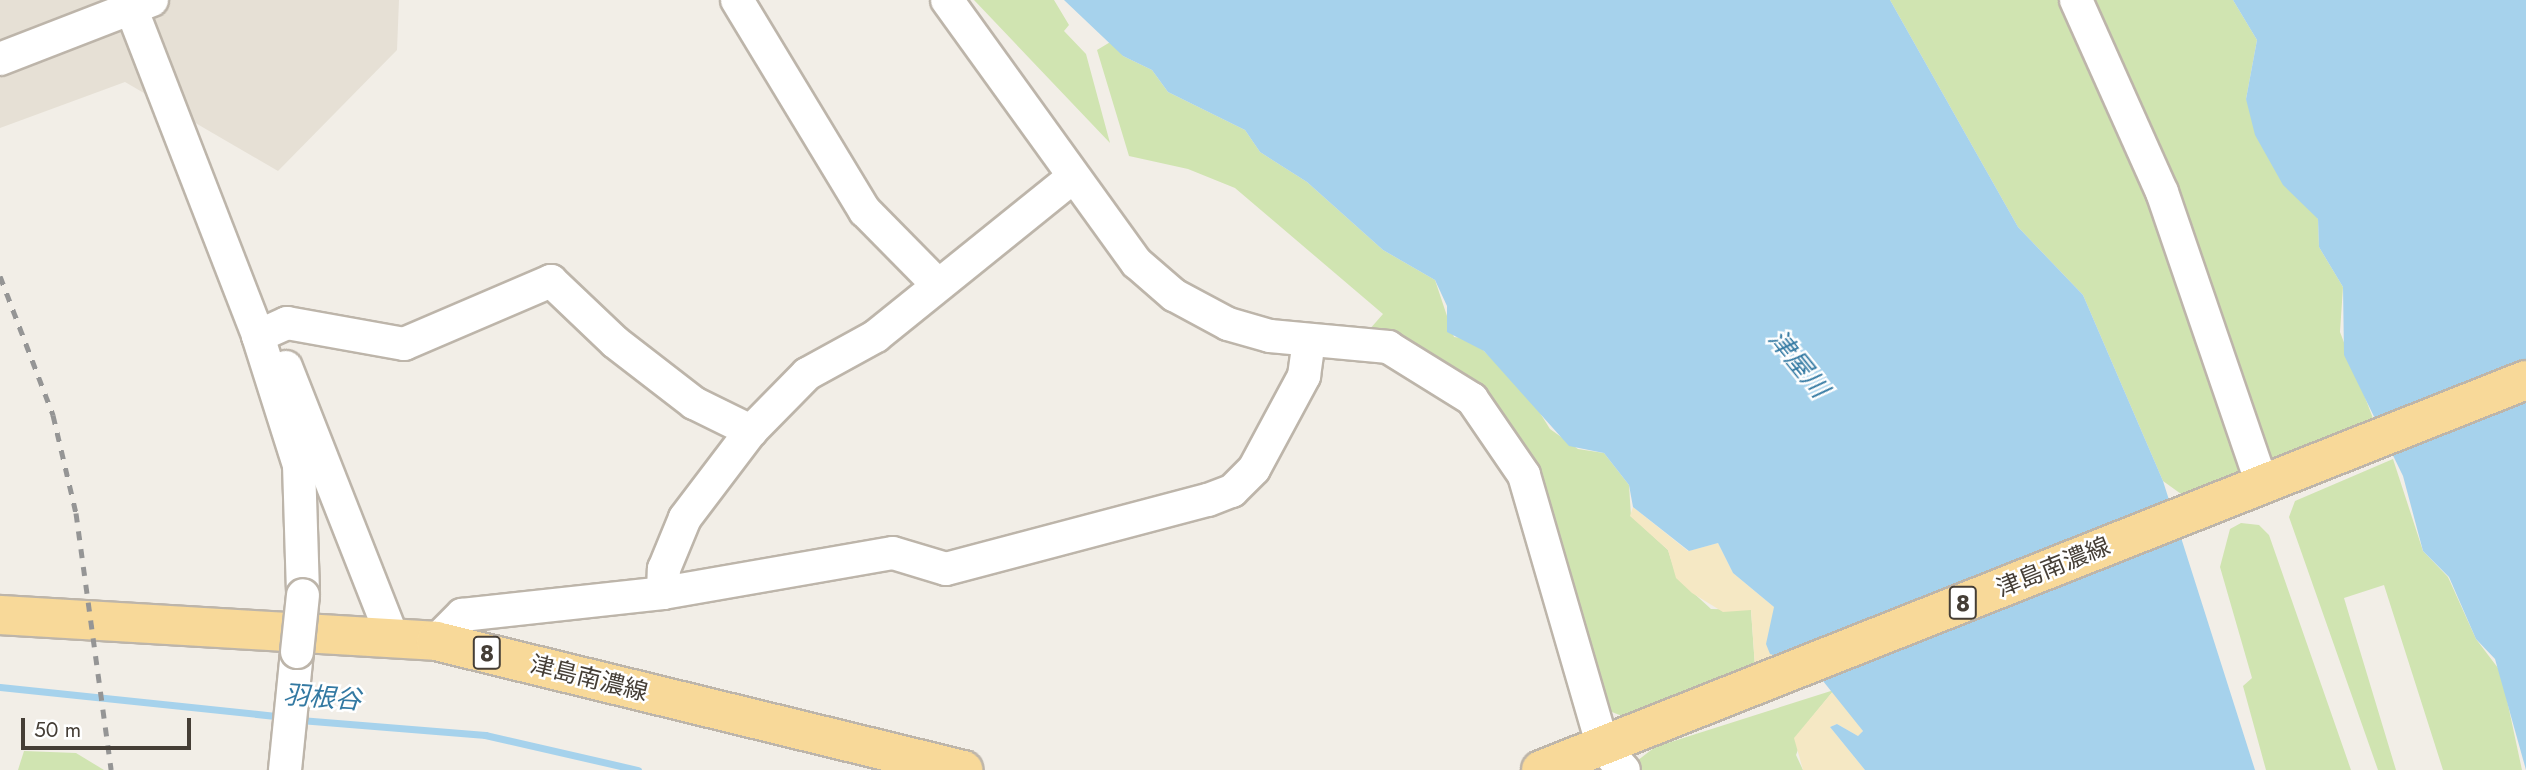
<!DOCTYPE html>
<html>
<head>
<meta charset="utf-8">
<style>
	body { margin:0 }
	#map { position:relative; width:2526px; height:770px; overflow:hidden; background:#f2eee7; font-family:Jost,"Noto Sans JP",sans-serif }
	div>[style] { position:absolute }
	.residential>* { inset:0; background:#e6e0d5 }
	.green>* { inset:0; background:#d0e4b1 }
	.sand>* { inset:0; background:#f5e8c4 }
	.water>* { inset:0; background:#a6d2ec }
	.stream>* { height:7px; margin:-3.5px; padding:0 3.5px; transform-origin:3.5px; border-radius:3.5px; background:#a6d2ec }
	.roads { filter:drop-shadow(2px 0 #bdb5aa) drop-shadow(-2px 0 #bdb5aa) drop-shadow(0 2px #bdb5aa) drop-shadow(0 -2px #bdb5aa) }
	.minor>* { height:32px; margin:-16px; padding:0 16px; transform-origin:16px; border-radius:16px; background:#fff }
	.major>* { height:38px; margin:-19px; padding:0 19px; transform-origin:19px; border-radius:19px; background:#f8d999 }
	.rail>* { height:5px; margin-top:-2.5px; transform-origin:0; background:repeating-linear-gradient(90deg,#959595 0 9px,transparent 0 18px) }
	.bridges { filter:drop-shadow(2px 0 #bdb5aa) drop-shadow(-2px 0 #bdb5aa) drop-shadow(0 2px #bdb5aa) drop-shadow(0 -2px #bdb5aa) }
	.minor-bridge>* { height:32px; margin:-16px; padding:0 16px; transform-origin:16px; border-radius:16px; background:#fff }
	span { translate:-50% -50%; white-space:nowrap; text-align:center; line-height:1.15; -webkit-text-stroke:5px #fff; paint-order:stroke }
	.shield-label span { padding:2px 5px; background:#fff; border:2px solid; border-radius:5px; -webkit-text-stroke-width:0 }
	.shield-label { font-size:23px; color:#453e36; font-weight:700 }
	.street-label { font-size:24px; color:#453e36 }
	.water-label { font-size:26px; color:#3379a2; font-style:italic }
	.scale { position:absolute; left:21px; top:718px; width:170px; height:32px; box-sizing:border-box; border:4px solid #453e36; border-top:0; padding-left:9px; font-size:21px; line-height:24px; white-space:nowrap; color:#453e36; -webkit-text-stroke:5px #fff; paint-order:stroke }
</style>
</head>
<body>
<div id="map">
	<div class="residential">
		<div style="clip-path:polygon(0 0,399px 0,397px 50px,278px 171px,125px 82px,0 128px)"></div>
	</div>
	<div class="green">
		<div style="clip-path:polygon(974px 0,1054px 0,1069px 25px,1064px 31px,1086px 54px,1110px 143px)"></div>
		<div style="clip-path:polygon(1890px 0,2068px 0,2101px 68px,2244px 467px,2239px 481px,2195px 504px,2163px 481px,2083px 295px,2018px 227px)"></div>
		<div style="clip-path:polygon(2083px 0,2233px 0,2257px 40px,2246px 99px,2318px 219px,2319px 247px,2343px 287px,2340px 332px,2379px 434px,2282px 468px,2261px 453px)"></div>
		<div style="clip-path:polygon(1112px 41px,1123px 56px,1152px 70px,1168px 92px,1245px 130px,1260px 152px,1307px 182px,1383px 250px,1435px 280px,1454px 337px,1470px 339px,1484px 351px,1530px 397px,1550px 429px,1578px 449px,1604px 453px,1629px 485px,1631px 516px,1668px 550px,1677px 578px,1711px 609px,1751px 610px,1755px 667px,1627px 718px,1607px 710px,1538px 476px,1369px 330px,1383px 314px,1235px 188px,1188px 169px,1129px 156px,1097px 50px)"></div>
		<div style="clip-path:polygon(2393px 459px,2423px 551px,2448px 577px,2476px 639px,2501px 672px,2522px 770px,2443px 770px,2384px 585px,2344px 598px,2396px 770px,2378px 770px,2289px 517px,2295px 501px)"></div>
		<div style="clip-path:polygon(2241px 523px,2259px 525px,2269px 535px,2351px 770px,2266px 770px,2243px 686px,2252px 678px,2220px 567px,2230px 529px)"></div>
		<div style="clip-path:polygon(1834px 690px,1808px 722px,1796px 755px,1803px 770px,1638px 770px,1633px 764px,1655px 747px)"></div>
		<div style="clip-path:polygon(24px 751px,76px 753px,104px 770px,18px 770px)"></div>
	</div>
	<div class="sand">
		<div style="clip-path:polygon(1633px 507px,1688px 551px,1718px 543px,1733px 573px,1774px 607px,1771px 636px,1785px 659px,1755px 667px,1751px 610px,1723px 612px,1692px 593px,1676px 578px,1668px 550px,1630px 516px)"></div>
		<div style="clip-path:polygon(1834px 690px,1863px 731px,1858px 736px,1837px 724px,1830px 727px,1865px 770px,1803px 770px,1794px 738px)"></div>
	</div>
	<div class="water">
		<div style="clip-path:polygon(1064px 0,1890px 0,2018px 227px,2083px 295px,2163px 481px,2255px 770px,1865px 770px,1830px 727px,1837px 724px,1858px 736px,1863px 731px,1811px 666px,1770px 654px,1766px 644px,1774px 607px,1733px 573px,1718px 543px,1689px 551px,1633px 507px,1629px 485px,1604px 453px,1569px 446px,1484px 351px,1447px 332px,1447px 306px,1435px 280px,1383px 250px,1307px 182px,1260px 152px,1245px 130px,1168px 92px,1152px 70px,1123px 56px)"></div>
		<div style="clip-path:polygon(2233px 0,2526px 0,2526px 770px,2495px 659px,2476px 639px,2449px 577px,2423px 551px,2403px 476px,2344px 355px,2343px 287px,2319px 247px,2318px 219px,2283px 185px,2255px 135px,2246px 99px,2257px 40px)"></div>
	</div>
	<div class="stream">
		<div style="left:0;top:687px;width:286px;rotate:6deg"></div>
		<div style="left:300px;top:720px;width:186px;rotate:4.6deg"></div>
		<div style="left:485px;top:735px;width:157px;rotate:12.9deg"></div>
	</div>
	<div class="roads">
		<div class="minor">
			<div style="left:128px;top:0;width:360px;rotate:68.8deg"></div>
			<div style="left:258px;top:336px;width:135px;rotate:72.4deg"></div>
			<div style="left:299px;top:465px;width:130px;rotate:88.2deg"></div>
			<div style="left:737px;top:0;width:247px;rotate:58.8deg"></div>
			<div style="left:865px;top:211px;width:101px;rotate:45.4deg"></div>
			<div style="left:947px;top:0;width:324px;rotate:54.2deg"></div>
			<div style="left:1137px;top:263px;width:49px;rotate:40.9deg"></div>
			<div style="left:1174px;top:295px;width:61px;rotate:28.2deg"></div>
			<div style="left:1228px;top:324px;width:44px;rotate:15.9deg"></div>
			<div style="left:1270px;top:336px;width:119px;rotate:5.3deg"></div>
			<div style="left:1388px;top:347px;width:99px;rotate:31.8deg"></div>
			<div style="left:1472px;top:399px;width:92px;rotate:55.6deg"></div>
			<div style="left:1524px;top:475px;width:283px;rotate:73.8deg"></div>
			<div style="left:1603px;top:747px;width:31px;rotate:48deg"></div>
			<div style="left:2076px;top:0;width:210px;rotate:65.9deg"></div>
			<div style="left:2162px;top:192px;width:309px;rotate:71.1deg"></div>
			<div style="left:0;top:59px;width:163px;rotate:-21.2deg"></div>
			<div style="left:258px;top:336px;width:32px;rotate:-24deg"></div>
			<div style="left:287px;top:323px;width:119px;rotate:10.2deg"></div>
			<div style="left:404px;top:344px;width:160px;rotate:-23.2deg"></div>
			<div style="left:551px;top:281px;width:88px;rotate:43.6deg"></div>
			<div style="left:615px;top:342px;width:100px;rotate:37.7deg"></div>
			<div style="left:694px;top:403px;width:64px;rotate:26.2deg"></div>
			<div style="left:286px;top:367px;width:289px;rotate:68.5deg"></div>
			<div style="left:663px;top:593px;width:233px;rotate:-9.9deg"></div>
			<div style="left:893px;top:553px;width:55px;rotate:16.8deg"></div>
			<div style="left:946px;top:569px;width:271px;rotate:-14.8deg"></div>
			<div style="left:1208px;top:500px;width:26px;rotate:-21deg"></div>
			<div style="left:1232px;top:491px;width:31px;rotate:-45deg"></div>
			<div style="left:1254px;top:469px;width:106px;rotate:-61.7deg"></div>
			<div style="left:1304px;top:376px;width:35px;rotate:-82deg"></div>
			<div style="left:436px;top:641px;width:37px;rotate:-45deg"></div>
			<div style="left:462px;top:615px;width:202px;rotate:-6.2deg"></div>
			<div style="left:663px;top:593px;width:24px;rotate:-88deg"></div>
			<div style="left:664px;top:569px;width:55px;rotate:-67.6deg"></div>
			<div style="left:685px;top:518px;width:109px;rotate:-52.8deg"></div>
			<div style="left:751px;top:431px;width:80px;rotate:-45.5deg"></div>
			<div style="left:807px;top:374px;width:79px;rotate:-28.8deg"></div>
			<div style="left:876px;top:336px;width:253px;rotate:-38.9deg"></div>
			<div style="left:285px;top:770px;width:119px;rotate:-84.2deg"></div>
		</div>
		<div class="major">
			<div style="left:0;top:615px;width:437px;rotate:3.4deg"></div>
			<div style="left:436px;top:641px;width:543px;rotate:13.75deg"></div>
			<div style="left:1541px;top:770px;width:1059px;rotate:-21.6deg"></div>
		</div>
	</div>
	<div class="rail">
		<div style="left:0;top:276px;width:149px;rotate:69.1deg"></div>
		<div style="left:53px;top:415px;width:101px;rotate:76.8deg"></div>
		<div style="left:76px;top:513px;width:259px;rotate:82.2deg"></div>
	</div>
	<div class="bridges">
		<div class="minor-bridge">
			<div style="left:297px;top:652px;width:57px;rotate:-84deg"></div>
		</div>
	</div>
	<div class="shield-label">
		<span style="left:1963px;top:603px">8</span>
		<span style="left:487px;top:653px">8</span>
	</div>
	<div class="street-label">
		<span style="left:2053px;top:567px;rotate:-22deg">津島南濃線</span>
		<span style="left:589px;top:678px;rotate:14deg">津島南濃線</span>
	</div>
	<div class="water-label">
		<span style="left:1798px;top:364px;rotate:51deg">津屋川</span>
		<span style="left:322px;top:698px;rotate:4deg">羽根谷</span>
	</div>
	<div class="scale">50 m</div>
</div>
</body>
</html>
